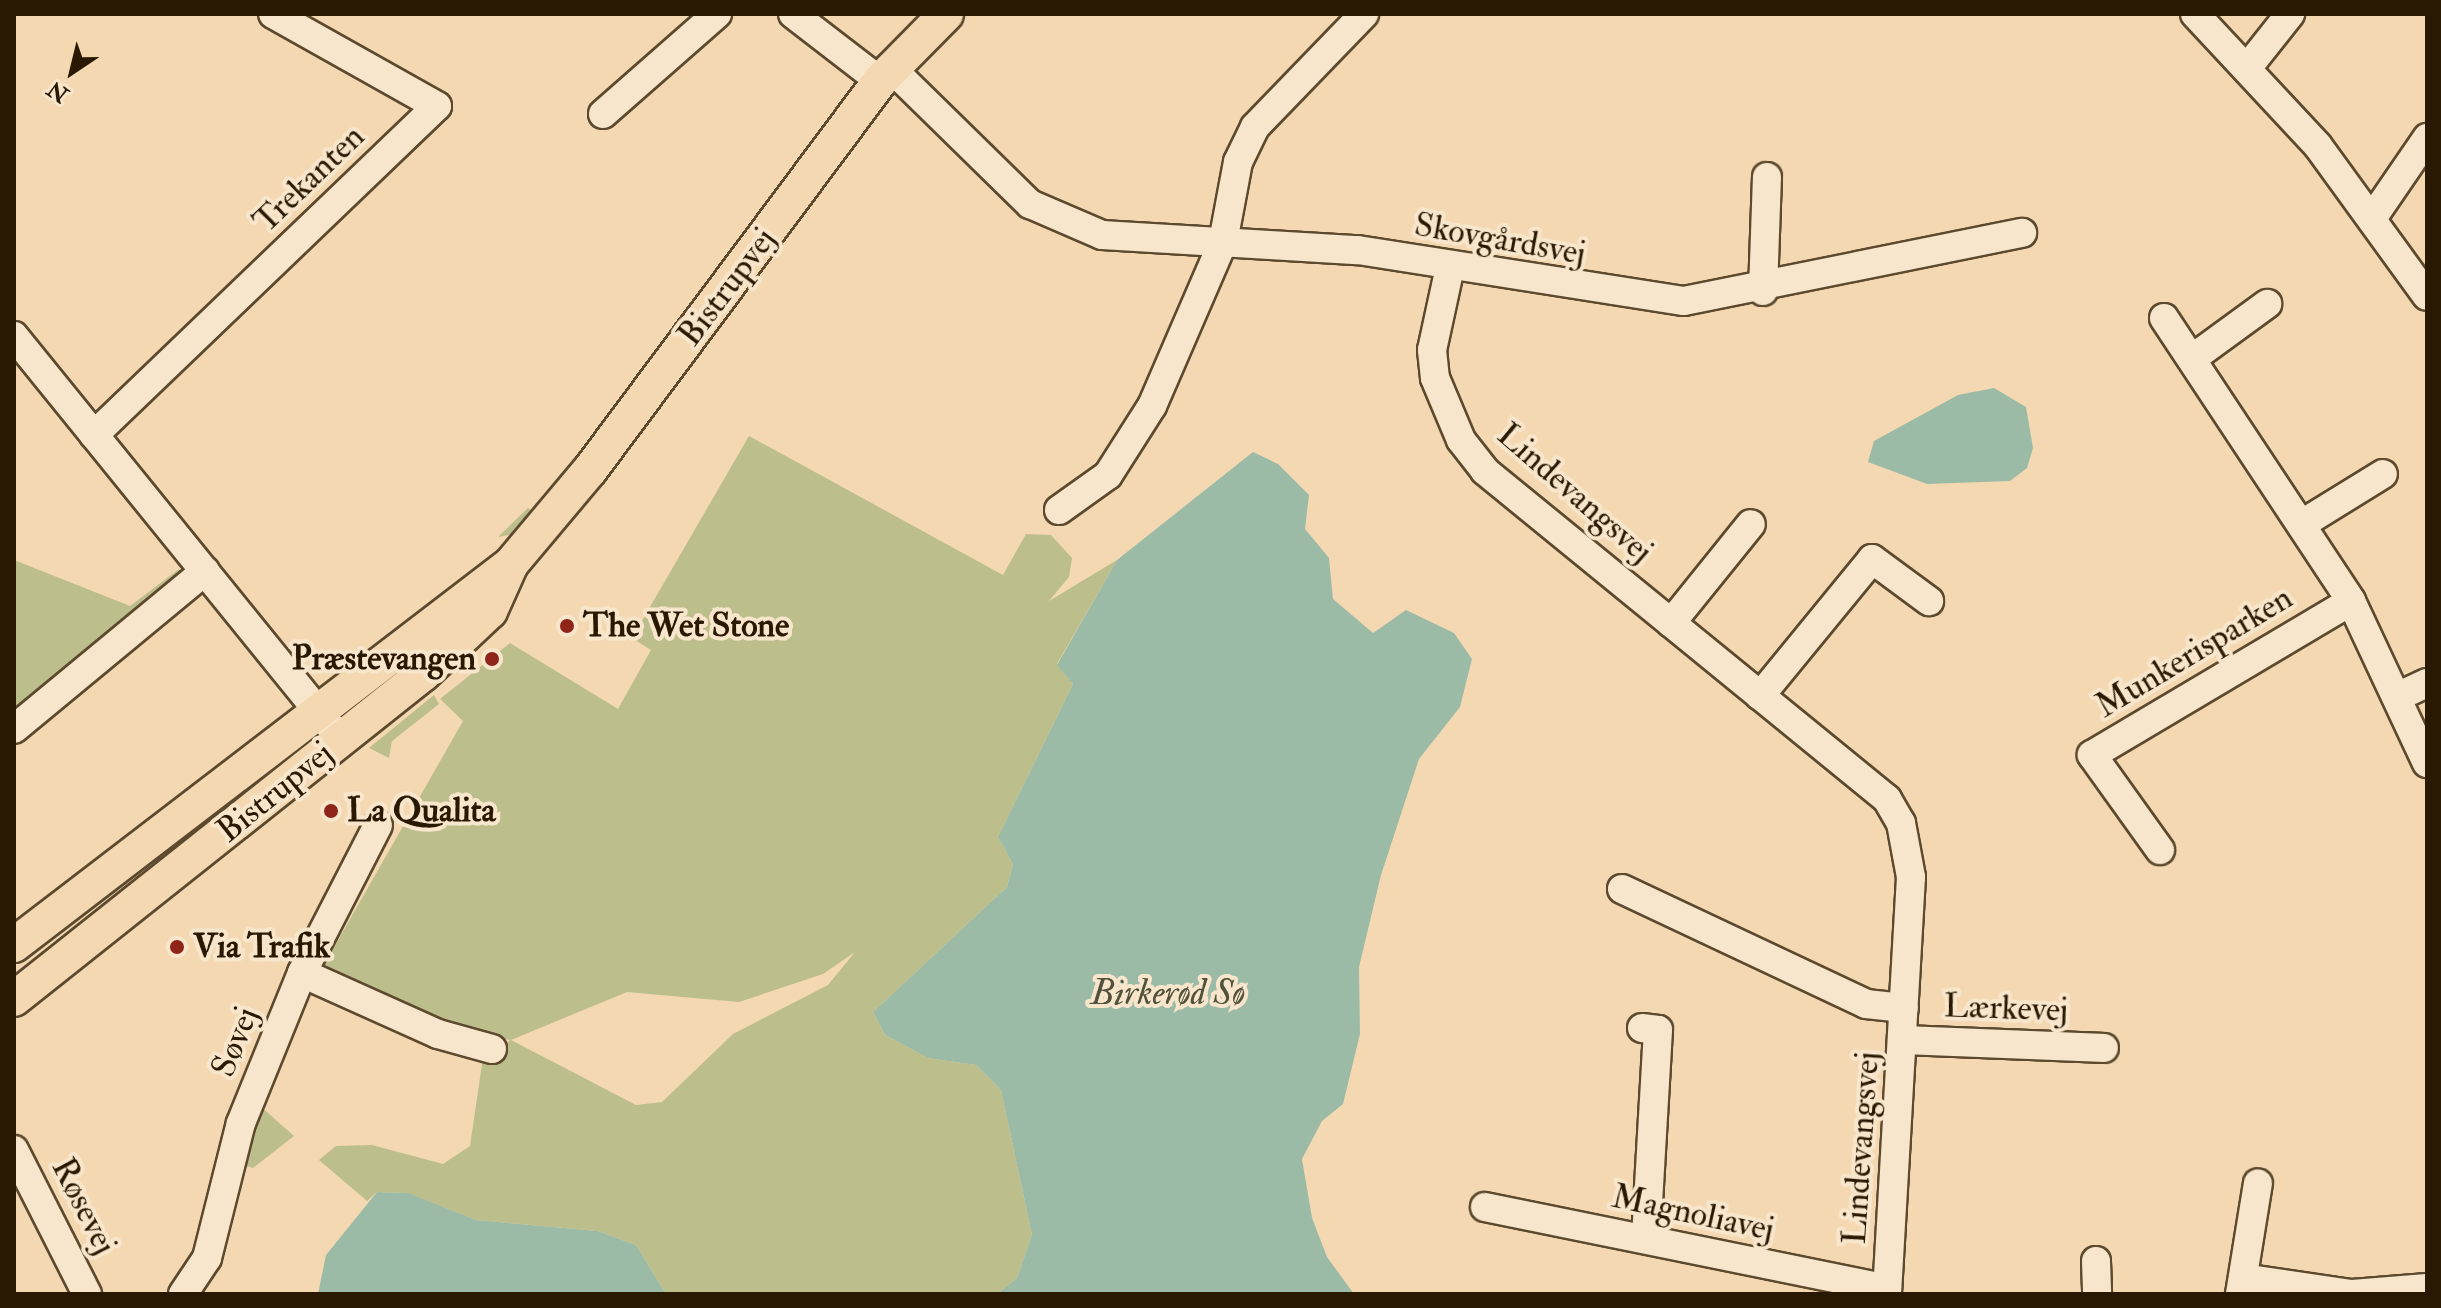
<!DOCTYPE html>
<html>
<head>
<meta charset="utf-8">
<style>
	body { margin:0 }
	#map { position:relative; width:2441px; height:1308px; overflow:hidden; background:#f4d8b1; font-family:"IM FELL Double Pica",serif }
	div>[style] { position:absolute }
	.green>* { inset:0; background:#bcbe8b }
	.water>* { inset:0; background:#9cbba7 }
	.roads { filter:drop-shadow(2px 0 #5c492e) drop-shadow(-2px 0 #5c492e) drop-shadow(0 2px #5c492e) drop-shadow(0 -2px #5c492e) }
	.minor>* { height:28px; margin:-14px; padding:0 14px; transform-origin:14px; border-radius:14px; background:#f8e6cc }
	.major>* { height:34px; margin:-17px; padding:0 17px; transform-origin:17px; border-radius:17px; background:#f4d8b1 }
	.dots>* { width:22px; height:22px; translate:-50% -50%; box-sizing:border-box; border:4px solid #f8e6cc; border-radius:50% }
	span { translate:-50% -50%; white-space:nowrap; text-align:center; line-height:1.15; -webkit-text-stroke:8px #f8e6cc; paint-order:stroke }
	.street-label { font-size:34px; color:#2a1902 }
	.poi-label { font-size:34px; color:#2a1902; font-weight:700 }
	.left { translate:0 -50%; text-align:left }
	.right { translate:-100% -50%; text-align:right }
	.water-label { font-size:36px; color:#52523c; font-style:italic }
	.frame { position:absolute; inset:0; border:16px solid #2a1902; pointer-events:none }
	.north { position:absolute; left:32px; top:32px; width:80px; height:80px; -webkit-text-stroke:6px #f8e6cc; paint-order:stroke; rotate:215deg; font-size:22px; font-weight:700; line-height:32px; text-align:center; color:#2a1902 }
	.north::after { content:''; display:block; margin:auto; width:28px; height:36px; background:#2a1902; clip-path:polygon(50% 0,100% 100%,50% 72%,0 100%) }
</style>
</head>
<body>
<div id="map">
	<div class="green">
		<div style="clip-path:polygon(evenodd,749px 436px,1003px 575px,1026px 534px,1051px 535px,1072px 558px,1069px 577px,1049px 601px,1117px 560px,1057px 664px,1073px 684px,998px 837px,1013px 864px,1007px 887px,873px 1012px,885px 1035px,928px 1058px,976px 1065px,1001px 1090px,1032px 1235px,1017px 1278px,997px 1294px,666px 1294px,636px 1245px,598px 1231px,476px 1220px,407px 1193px,377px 1192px,367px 1201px,319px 1160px,336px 1146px,372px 1145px,443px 1164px,470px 1146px,482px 1064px,510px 1040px,461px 1030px,321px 970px,463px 721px,440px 699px,510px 643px,618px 709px,651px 650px,632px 638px,749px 436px,855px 952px,828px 985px,733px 1034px,662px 1102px,636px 1105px,511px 1040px,627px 992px,739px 1002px,823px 974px,855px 952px)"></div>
		<div style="clip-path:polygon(528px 508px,536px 515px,520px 533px,498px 537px)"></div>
		<div style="clip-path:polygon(14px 560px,130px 606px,179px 569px,186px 577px,14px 719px)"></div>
		<div style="clip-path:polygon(434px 695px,439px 704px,392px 741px,389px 758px,369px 748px)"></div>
		<div style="clip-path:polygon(259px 1105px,294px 1136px,253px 1168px,240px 1164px)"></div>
	</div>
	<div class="water">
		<div style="clip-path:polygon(1994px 388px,2026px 407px,2033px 448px,2027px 468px,2010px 481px,1927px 484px,1868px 462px,1874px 441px,1958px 395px)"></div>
		<div style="clip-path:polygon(1253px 452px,1278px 464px,1309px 495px,1305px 529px,1329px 558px,1333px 599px,1373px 633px,1406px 610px,1454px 633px,1472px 659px,1460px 707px,1419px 759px,1381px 875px,1359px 967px,1360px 1034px,1343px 1104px,1322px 1121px,1302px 1159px,1312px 1218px,1327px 1257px,1354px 1294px,997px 1294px,1017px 1278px,1032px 1235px,1001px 1090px,976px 1065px,928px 1058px,885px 1035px,873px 1012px,1007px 887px,1013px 864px,998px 837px,1073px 684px,1057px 665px,1117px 560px)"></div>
		<div style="clip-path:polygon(377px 1192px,408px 1193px,476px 1220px,598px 1231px,636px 1245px,666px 1294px,318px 1294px,326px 1255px)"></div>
	</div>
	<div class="roads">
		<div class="minor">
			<div style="left:793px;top:14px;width:110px;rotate:37.6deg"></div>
			<div style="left:2195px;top:14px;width:180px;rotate:47deg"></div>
			<div style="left:2318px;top:146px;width:185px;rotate:54deg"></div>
			<div style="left:890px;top:67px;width:196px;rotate:44.4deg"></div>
			<div style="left:1030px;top:204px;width:78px;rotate:23.3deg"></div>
			<div style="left:1102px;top:235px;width:256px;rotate:3.4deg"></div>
			<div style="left:1358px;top:250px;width:330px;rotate:8.9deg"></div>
			<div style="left:1684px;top:301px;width:345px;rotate:-11.4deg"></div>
			<div style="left:2248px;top:67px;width:68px;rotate:-51.6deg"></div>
			<div style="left:603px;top:114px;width:152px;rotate:-41.3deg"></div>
			<div style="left:2373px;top:217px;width:96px;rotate:-55.6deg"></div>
			<div style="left:1450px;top:267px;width:85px;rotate:102.2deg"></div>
			<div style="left:1432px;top:350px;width:28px;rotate:84deg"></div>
			<div style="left:1435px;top:378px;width:67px;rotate:67.2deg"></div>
			<div style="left:1461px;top:440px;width:39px;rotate:52deg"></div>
			<div style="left:1485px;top:471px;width:519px;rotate:39.21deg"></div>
			<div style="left:1887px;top:799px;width:28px;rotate:60deg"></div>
			<div style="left:1901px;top:823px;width:55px;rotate:79.5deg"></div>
			<div style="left:1911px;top:877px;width:418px;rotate:93.3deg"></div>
			<div style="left:1763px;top:291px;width:114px;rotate:-88deg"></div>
			<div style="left:2164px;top:318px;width:339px;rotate:56.5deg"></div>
			<div style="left:2351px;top:601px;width:179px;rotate:64.9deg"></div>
			<div style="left:14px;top:336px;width:502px;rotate:50.98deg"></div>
			<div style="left:2193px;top:358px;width:92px;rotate:-36.1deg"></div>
			<div style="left:94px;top:435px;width:475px;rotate:-43.8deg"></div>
			<div style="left:437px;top:106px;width:188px;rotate:-150.7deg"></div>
			<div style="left:1059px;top:510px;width:60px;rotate:-35.5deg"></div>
			<div style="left:1108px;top:475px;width:82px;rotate:-57.5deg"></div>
			<div style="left:1152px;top:406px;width:179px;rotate:-66.6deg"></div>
			<div style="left:1223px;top:242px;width:81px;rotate:-79.4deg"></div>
			<div style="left:1238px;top:162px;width:39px;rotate:-64deg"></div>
			<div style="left:1255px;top:127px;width:157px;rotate:-46deg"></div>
			<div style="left:2302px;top:524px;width:95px;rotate:-31.7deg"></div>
			<div style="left:1671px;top:623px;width:127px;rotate:-51.1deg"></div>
			<div style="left:1760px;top:696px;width:177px;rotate:-50.7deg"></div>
			<div style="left:1872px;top:559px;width:71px;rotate:36.4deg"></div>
			<div style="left:2397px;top:697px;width:33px;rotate:-25deg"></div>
			<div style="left:14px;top:729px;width:248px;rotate:-39.6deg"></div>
			<div style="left:2160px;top:850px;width:117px;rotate:-125.6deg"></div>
			<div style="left:2092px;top:755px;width:301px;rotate:-30.7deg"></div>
			<div style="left:1622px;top:889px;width:270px;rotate:25.2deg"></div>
			<div style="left:1866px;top:1004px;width:38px;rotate:6deg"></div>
			<div style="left:302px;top:973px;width:149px;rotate:24.2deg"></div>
			<div style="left:438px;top:1034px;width:56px;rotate:15.5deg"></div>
			<div style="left:1642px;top:1028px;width:16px;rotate:7deg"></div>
			<div style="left:1658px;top:1030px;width:209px;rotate:93.3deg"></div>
			<div style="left:1905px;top:1040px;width:199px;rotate:2.3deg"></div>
			<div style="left:14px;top:1150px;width:161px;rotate:63.1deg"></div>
			<div style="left:1485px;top:1207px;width:410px;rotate:11.5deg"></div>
			<div style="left:2096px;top:1261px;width:33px;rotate:88deg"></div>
			<div style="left:2243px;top:1278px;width:108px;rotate:8.5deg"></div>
			<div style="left:183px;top:1294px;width:43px;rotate:-56.3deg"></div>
			<div style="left:207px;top:1258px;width:139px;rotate:-75.9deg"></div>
			<div style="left:241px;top:1123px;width:162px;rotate:-67.9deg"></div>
			<div style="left:302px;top:973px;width:166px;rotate:-62.8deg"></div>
			<div style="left:2240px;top:1294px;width:112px;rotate:-80.8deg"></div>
			<div style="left:2352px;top:1294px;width:75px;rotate:-4.6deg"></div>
		</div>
		<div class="major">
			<div style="left:14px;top:945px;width:626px;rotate:-37.47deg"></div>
			<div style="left:14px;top:999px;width:522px;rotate:-38.47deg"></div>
			<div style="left:423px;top:674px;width:92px;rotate:-43.2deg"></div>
			<div style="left:490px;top:611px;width:51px;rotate:-65.9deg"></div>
			<div style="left:511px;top:564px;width:123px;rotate:-50deg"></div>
			<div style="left:590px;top:470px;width:485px;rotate:-53.3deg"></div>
			<div style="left:880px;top:81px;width:94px;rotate:-45.4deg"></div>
		</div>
	</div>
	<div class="dots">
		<div style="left:567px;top:626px;background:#8f2418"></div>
		<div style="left:492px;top:659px;background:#8f2418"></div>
		<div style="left:331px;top:811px;background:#8f2418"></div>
		<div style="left:177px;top:947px;background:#8f2418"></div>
	</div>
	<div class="street-label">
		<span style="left:309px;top:179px;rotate:-44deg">Trekanten</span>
		<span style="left:1500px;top:239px;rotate:10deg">Skovgårdsvej</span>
		<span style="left:727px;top:287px;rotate:-53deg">Bistrupvej</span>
		<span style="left:1575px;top:493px;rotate:41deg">Lindevangsvej</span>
		<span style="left:2194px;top:652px;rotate:-31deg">Munkerisparken</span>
		<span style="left:275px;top:792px;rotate:-39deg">Bistrupvej</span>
		<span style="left:2006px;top:1008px;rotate:2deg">Lærkevej</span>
		<span style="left:235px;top:1042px;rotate:-68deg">Søvej</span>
		<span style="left:1861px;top:1148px;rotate:-86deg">Lindevangsvej</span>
		<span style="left:84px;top:1206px;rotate:63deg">Røsevej</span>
		<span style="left:1693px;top:1213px;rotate:12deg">Magnoliavej</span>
	</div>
	<div class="poi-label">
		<span class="left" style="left:583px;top:626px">The Wet Stone</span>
		<span class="right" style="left:476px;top:659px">Præstevangen</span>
		<span class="left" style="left:347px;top:811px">La Qualita</span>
		<span class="left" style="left:193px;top:947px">Via Trafik</span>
	</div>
	<div class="water-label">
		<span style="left:1168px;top:993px">Birkerød Sø</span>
	</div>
	<div class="frame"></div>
	<div class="north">N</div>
</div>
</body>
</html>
